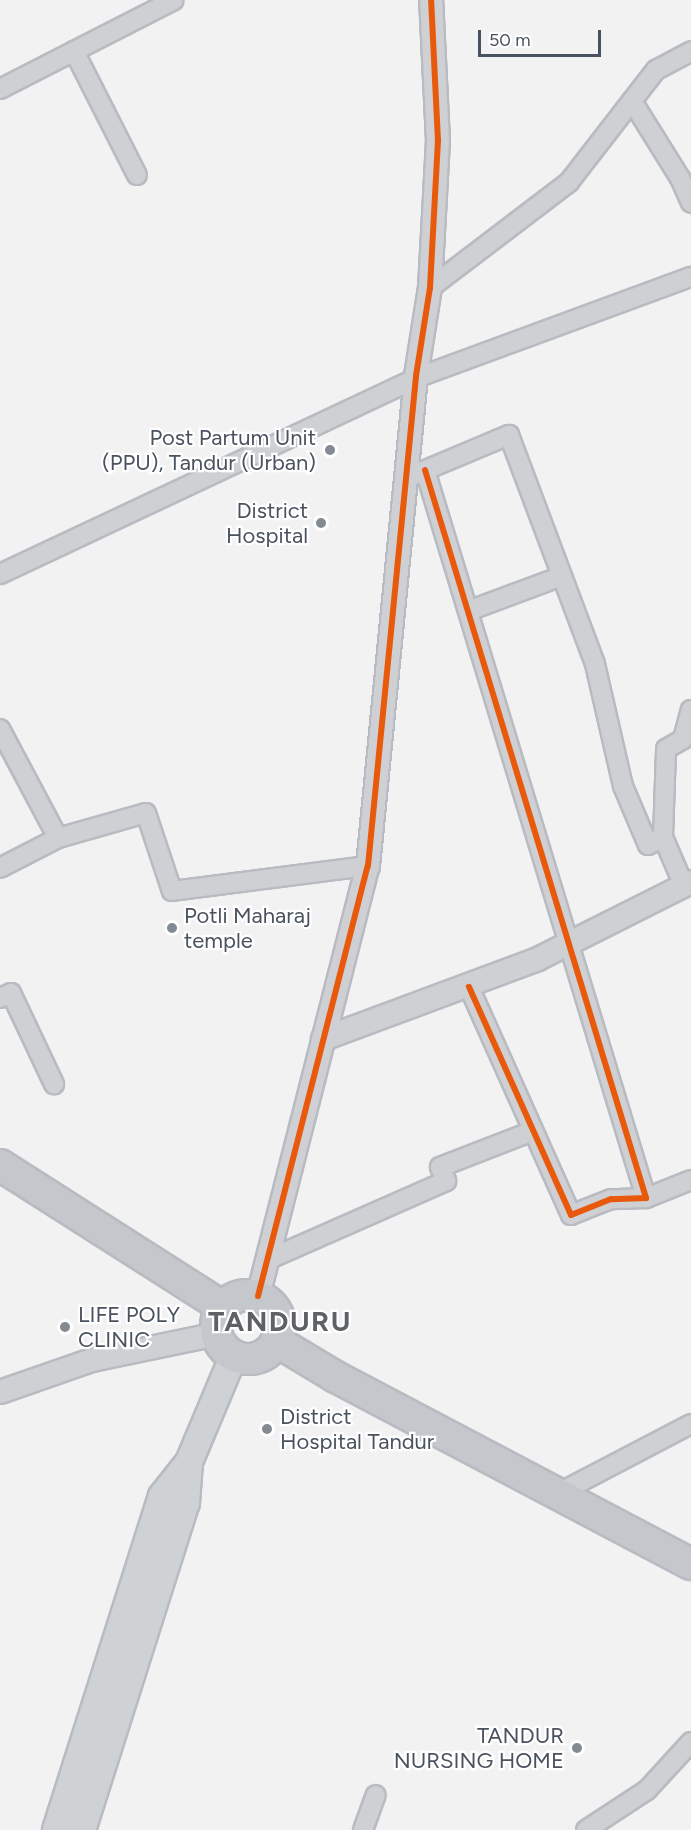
<!DOCTYPE html>
<html>
<head>
<meta charset="utf-8">
<style>
	body { margin:0 }
	#map { position:relative; width:691px; height:1830px; overflow:hidden; background:#f3f2f2; font-family:Figtree,sans-serif }
	div>[style] { position:absolute }
	.roads { filter:drop-shadow(2px 0 #b8bbc1) drop-shadow(-2px 0 #b8bbc1) drop-shadow(0 2px #b8bbc1) drop-shadow(0 -2px #b8bbc1) }
	.minor>* { height:18px; margin:-9px; padding:0 9px; transform-origin:9px; border-radius:9px; background:#ced0d3 }
	.tertiary>* { height:22px; margin:-11px; padding:0 11px; transform-origin:11px; border-radius:11px; background:#ced0d3 }
	.secondary>* { height:26px; margin:-13px; padding:0 13px; transform-origin:13px; border-radius:13px; background:#cfd2d5 }
	.trunk>* { height:30px; margin:-15px; padding:0 15px; transform-origin:15px; border-radius:15px; background:#c4c8cc }
	.trunk>.ring { margin:-15px; padding:0; box-sizing:content-box; background:none; border:30px solid #c4c8cc; border-radius:50% }
	.cycleway>* { height:6px; margin:-3px; padding:0 3px; transform-origin:3px; border-radius:3px; background:#e8590c }
	.dots>* { width:16px; height:16px; translate:-50% -50%; box-sizing:border-box; border:3px solid #fff; border-radius:50% }
	span { translate:-50% -50%; white-space:nowrap; text-align:center; line-height:1.15; -webkit-text-stroke:4.5px #fff; paint-order:stroke }
	.poi-label { font-size:22px; color:#49525f }
	.right { translate:-100% -50%; text-align:right }
	.left { translate:0 -50%; text-align:left }
	.district-label { font-size:28px; color:#5e6166; font-weight:700; letter-spacing:1.5px }
	.scale { position:absolute; left:478px; top:30px; width:123px; height:27px; box-sizing:border-box; border:3px solid #49525f; border-top:0; padding-left:8px; font-size:18px; line-height:21px; white-space:nowrap; color:#49525f; -webkit-text-stroke:4px #fff; paint-order:stroke }
</style>
</head>
<body>
<div id="map">
	<div class="roads">
		<div class="minor">
			<div style="left:74px;top:51px;width:139px;rotate:63.1deg"></div>
			<div style="left:0;top:89px;width:195px;rotate:-27.1deg"></div>
			<div style="left:632px;top:101px;width:91px;rotate:58.1deg"></div>
			<div style="left:680px;top:178px;width:27px;rotate:66deg"></div>
			<div style="left:430px;top:288px;width:175px;rotate:-37.3deg"></div>
			<div style="left:569px;top:182px;width:142px;rotate:-52.2deg"></div>
			<div style="left:656px;top:70px;width:40px;rotate:-28deg"></div>
			<div style="left:425px;top:470px;width:761px;rotate:73.11deg"></div>
			<div style="left:646px;top:1198px;width:35px;rotate:178deg"></div>
			<div style="left:611px;top:1199px;width:43px;rotate:158.2deg"></div>
			<div style="left:571px;top:1215px;width:250px;rotate:-114.1deg"></div>
			<div style="left:416px;top:474px;width:101px;rotate:-22.8deg"></div>
			<div style="left:509px;top:435px;width:245px;rotate:69.4deg"></div>
			<div style="left:595px;top:664px;width:125px;rotate:77.1deg"></div>
			<div style="left:623px;top:786px;width:64px;rotate:67deg"></div>
			<div style="left:648px;top:845px;width:17px;rotate:-28deg"></div>
			<div style="left:0;top:574px;width:460px;rotate:-25.2deg"></div>
			<div style="left:416px;top:378px;width:293px;rotate:-20.2deg"></div>
			<div style="left:468px;top:611px;width:100px;rotate:-20.4deg"></div>
			<div style="left:0;top:729px;width:123px;rotate:62deg"></div>
			<div style="left:58px;top:838px;width:65px;rotate:152.7deg"></div>
			<div style="left:58px;top:838px;width:91px;rotate:-15.9deg"></div>
			<div style="left:146px;top:813px;width:82px;rotate:71.6deg"></div>
			<div style="left:172px;top:891px;width:198px;rotate:-7.3deg"></div>
			<div style="left:684px;top:886px;width:53px;rotate:-113.2deg"></div>
			<div style="left:663px;top:837px;width:88px;rotate:-88deg"></div>
			<div style="left:666px;top:749px;width:20px;rotate:-30deg"></div>
			<div style="left:683px;top:739px;width:30px;rotate:-75deg"></div>
			<div style="left:0;top:998px;width:12px;rotate:-24deg"></div>
			<div style="left:11px;top:993px;width:101px;rotate:64.7deg"></div>
			<div style="left:646px;top:1198px;width:48px;rotate:-21.8deg"></div>
			<div style="left:267px;top:1260px;width:196px;rotate:-23.8deg"></div>
			<div style="left:446px;top:1181px;width:15px;rotate:-113deg"></div>
			<div style="left:440px;top:1167px;width:100px;rotate:-21.2deg"></div>
			<div style="left:557px;top:1494px;width:151px;rotate:-27.6deg"></div>
			<div style="left:363px;top:1830px;width:37px;rotate:-70deg"></div>
			<div style="left:586px;top:1830px;width:73px;rotate:-33.3deg"></div>
			<div style="left:647px;top:1790px;width:65px;rotate:-47.5deg"></div>
		</div>
		<div class="tertiary">
			<div style="left:323px;top:1039px;width:229px;rotate:-20.4deg"></div>
			<div style="left:538px;top:959px;width:171px;rotate:-26.7deg"></div>
			<div style="left:258px;top:1296px;width:444px;rotate:-75.7deg"></div>
			<div style="left:368px;top:866px;width:492px;rotate:-84.4deg"></div>
			<div style="left:416px;top:376px;width:89px;rotate:-81deg"></div>
			<div style="left:430px;top:288px;width:147px;rotate:-86.9deg"></div>
			<div style="left:438px;top:141px;width:141px;rotate:-92.8deg"></div>
			<div style="left:0;top:1392px;width:97px;rotate:-19.2deg"></div>
			<div style="left:92px;top:1360px;width:128px;rotate:-11.7deg"></div>
		</div>
		<div class="secondary">
			<div style="left:56px;top:1830px;width:350px;rotate:-72.4deg"></div>
			<div style="left:162px;top:1496px;width:43px;rotate:-51.5deg"></div>
			<div style="left:189px;top:1462px;width:116px;rotate:-67.2deg"></div>
			<div style="left:82px;top:1830px;width:343px;rotate:-72.4deg"></div>
			<div style="left:186px;top:1503px;width:41px;rotate:-85.8deg"></div>
		</div>
		<div class="trunk">
			<div style="left:0;top:1165px;width:264px;rotate:32.5deg"></div>
			<div class="ring" style="left:216px;top:1295px;width:34px;height:34px"></div>
			<div style="left:276px;top:1341px;width:70px;rotate:31deg"></div>
			<div style="left:336px;top:1377px;width:401px;rotate:27.8deg"></div>
		</div>
	</div>
	<div class="cycleway">
		<div style="left:425px;top:470px;width:761px;rotate:73.11deg"></div>
		<div style="left:646px;top:1198px;width:35px;rotate:178deg"></div>
		<div style="left:611px;top:1199px;width:43px;rotate:158.2deg"></div>
		<div style="left:571px;top:1215px;width:250px;rotate:-114.1deg"></div>
		<div style="left:258px;top:1296px;width:444px;rotate:-75.7deg"></div>
		<div style="left:368px;top:866px;width:492px;rotate:-84.4deg"></div>
		<div style="left:416px;top:376px;width:89px;rotate:-81deg"></div>
		<div style="left:430px;top:288px;width:147px;rotate:-86.9deg"></div>
		<div style="left:438px;top:141px;width:141px;rotate:-92.8deg"></div>
	</div>
	<div class="dots">
		<div style="left:330px;top:450px;background:#848a92"></div>
		<div style="left:321px;top:523px;background:#848a92"></div>
		<div style="left:172px;top:928px;background:#848a92"></div>
		<div style="left:65px;top:1327px;background:#848a92"></div>
		<div style="left:267px;top:1429px;background:#848a92"></div>
		<div style="left:577px;top:1748px;background:#848a92"></div>
	</div>
	<div class="poi-label">
		<span class="right" style="left:316px;top:450px">Post Partum Unit<br>(PPU), Tandur (Urban)</span>
		<span class="right" style="left:308px;top:523px">District<br>Hospital</span>
		<span class="left" style="left:184px;top:928px">Potli Maharaj<br>temple</span>
		<span class="left" style="left:78px;top:1327px">LIFE POLY<br>CLINIC</span>
		<span class="left" style="left:280px;top:1429px">District<br>Hospital Tandur</span>
		<span class="right" style="left:564px;top:1748px">TANDUR<br>NURSING HOME</span>
	</div>
	<div class="district-label">
		<span style="left:280px;top:1321px">TANDURU</span>
	</div>
	<div class="scale">50 m</div>
</div>
</body>
</html>
